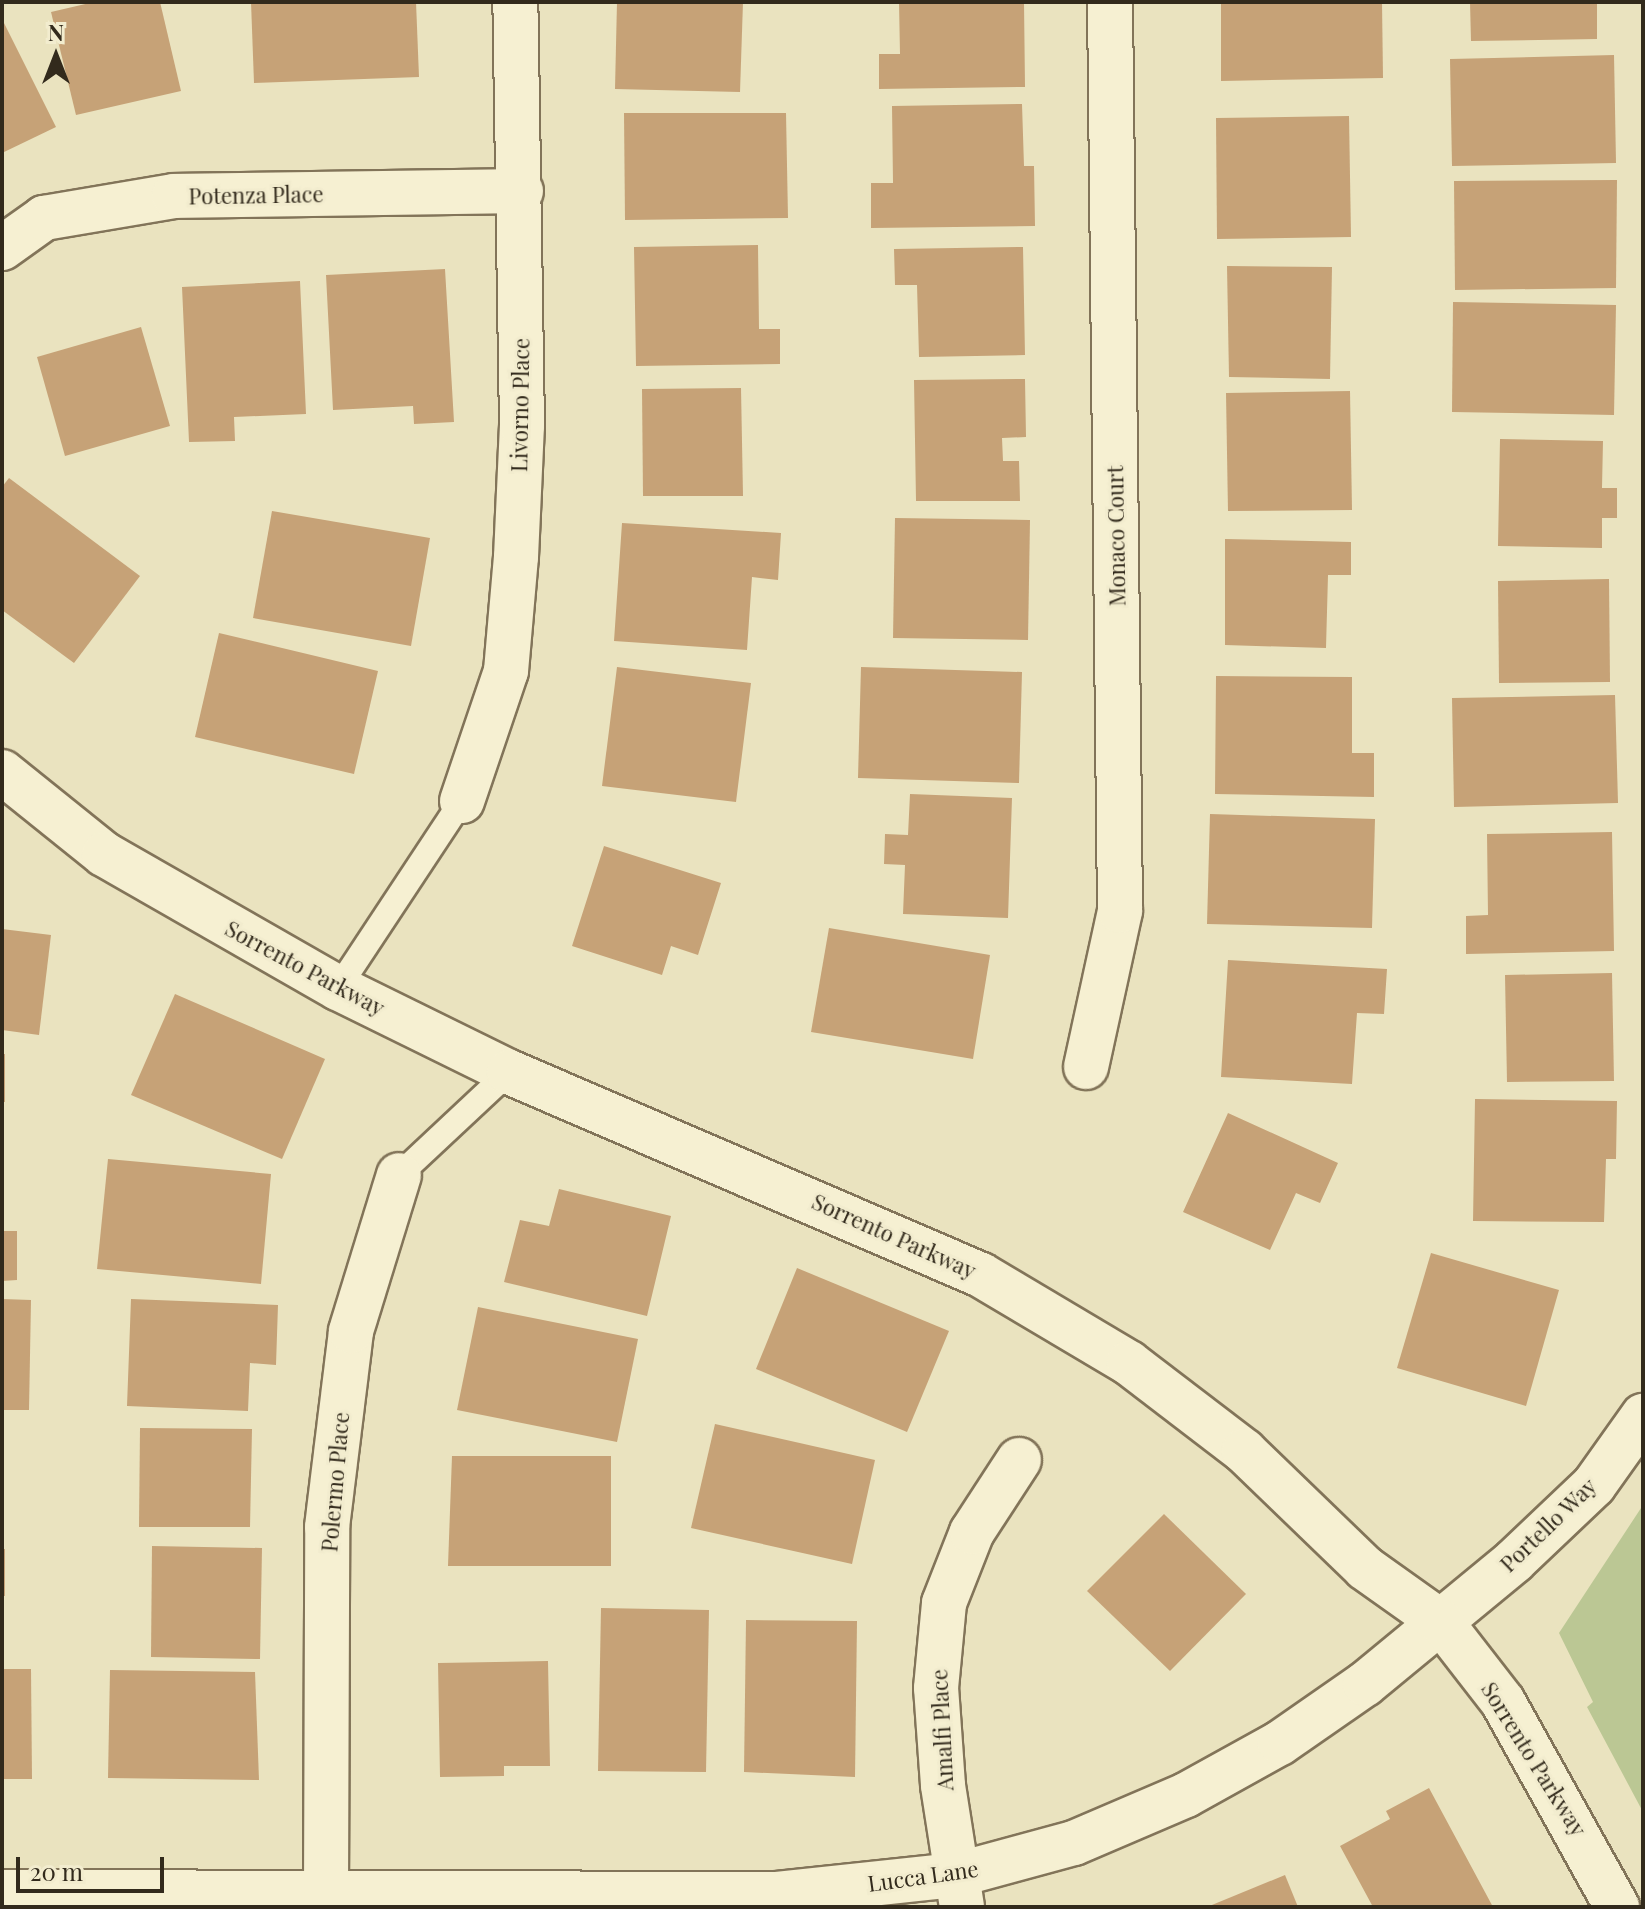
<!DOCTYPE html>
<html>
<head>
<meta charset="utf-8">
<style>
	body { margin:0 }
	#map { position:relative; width:1645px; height:1909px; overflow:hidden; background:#eae3bf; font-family:"Playfair Display",serif }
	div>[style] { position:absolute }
	.green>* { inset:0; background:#bbc794 }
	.building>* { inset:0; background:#c6a277 }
	.roads { filter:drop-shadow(2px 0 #827459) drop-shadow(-2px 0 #827459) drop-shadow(0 2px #827459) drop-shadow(0 -2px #827459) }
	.service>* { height:24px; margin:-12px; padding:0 12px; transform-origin:12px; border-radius:12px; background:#f6f0d2 }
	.minor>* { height:44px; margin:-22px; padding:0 22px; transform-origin:22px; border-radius:22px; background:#f6f0d2 }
	.tertiary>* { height:44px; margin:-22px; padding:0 22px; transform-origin:22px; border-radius:22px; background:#f6f0d2 }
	span { translate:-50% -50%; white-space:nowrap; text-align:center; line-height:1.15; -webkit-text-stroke:6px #f2ecce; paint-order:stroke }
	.street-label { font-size:22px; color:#322a1c }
	.frame { position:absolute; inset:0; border:4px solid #322a1c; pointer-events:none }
	.north { position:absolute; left:16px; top:16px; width:80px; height:80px; -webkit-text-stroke:6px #f2ecce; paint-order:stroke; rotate:0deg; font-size:22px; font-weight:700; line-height:32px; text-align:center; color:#322a1c }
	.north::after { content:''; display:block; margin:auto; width:28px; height:36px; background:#322a1c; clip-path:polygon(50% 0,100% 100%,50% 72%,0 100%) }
	.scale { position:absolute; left:16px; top:1857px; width:148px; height:36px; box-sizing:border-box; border:4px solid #322a1c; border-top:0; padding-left:10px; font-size:24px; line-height:28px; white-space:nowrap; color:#322a1c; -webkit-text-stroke:6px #f2ecce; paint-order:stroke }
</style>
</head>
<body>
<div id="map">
	<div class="green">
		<div style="clip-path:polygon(1643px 1505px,1643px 1812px,1587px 1707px,1593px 1702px,1559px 1633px)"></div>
	</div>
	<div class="building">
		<div style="clip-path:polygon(94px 2px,160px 2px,181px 91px,76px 115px,51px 12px)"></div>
		<div style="clip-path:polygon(251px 2px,416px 2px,419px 77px,254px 83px)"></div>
		<div style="clip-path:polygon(617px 2px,743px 2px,740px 92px,615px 89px)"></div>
		<div style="clip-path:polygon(899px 2px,1024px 2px,1025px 87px,879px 89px,879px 54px,900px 54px)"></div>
		<div style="clip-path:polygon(1221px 2px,1382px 2px,1383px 78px,1221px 81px)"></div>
		<div style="clip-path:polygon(1470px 2px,1597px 2px,1597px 39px,1471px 41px)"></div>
		<div style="clip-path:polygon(2px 19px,56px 127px,2px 153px)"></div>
		<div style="clip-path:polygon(1614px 55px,1616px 163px,1452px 166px,1450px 59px)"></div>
		<div style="clip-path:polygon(1022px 104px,1024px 166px,1034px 166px,1035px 226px,871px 228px,871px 183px,893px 183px,892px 106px)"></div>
		<div style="clip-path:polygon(624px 113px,786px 113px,788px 218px,625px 220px)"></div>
		<div style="clip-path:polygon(1349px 116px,1351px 237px,1217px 239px,1216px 118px)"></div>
		<div style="clip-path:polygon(1617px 180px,1616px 288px,1455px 290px,1454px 181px)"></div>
		<div style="clip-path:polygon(758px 245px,759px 329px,780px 329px,780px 364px,636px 366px,634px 247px)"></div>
		<div style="clip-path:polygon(1023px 247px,1025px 355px,919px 357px,917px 285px,895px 285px,894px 249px)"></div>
		<div style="clip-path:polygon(1227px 266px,1332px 267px,1330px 379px,1229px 377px)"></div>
		<div style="clip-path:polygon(445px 269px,454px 422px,414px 424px,413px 406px,333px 410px,326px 275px)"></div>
		<div style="clip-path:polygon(300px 281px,306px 414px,234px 417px,235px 441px,189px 442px,182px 287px)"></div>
		<div style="clip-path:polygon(1453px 302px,1616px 305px,1614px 415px,1452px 412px)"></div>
		<div style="clip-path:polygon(141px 327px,170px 426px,65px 456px,37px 357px)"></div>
		<div style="clip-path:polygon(1025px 379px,1026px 437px,1002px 438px,1003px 461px,1019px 461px,1020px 501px,916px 501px,914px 380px)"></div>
		<div style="clip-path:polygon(741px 388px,743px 496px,643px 496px,642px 389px)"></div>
		<div style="clip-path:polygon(1350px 391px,1352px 510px,1228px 511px,1226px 393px)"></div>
		<div style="clip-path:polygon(1500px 439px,1603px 441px,1602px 488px,1617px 488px,1617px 518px,1602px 518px,1602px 548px,1498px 546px)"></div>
		<div style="clip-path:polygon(9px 478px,140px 576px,74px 663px,2px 610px,2px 487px)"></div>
		<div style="clip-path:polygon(272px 511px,430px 538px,411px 646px,253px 618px)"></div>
		<div style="clip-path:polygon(895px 518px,1030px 520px,1028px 640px,893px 638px)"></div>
		<div style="clip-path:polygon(622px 523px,781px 533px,778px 580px,752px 577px,747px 650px,614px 641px)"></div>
		<div style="clip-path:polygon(1225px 539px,1351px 542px,1351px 575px,1328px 575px,1326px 648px,1225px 645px)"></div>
		<div style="clip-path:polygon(1609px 579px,1610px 682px,1499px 683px,1498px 581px)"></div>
		<div style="clip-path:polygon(219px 633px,378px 671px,354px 774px,195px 737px)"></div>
		<div style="clip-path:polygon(617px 667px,751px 683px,736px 802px,602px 786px)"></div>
		<div style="clip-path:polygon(861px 667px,1022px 672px,1019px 783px,858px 778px)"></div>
		<div style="clip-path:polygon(1216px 676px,1352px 677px,1352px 753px,1374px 753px,1374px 797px,1215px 794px)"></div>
		<div style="clip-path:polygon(1615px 695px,1618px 803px,1454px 807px,1452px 698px)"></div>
		<div style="clip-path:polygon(910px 794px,1012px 798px,1008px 918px,903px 914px,905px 865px,884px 864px,885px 834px,908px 835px)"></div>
		<div style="clip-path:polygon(1210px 814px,1375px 819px,1372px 928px,1207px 924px)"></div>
		<div style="clip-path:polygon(1612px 832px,1614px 951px,1466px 954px,1466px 916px,1488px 915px,1487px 834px)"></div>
		<div style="clip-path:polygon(604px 846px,721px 883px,698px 955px,671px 946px,662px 975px,572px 946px)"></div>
		<div style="clip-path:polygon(829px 928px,990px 955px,973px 1059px,811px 1032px)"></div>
		<div style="clip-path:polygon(2px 929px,51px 935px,39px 1035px,2px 1030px)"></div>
		<div style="clip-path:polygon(1228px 960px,1387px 969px,1384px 1014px,1357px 1013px,1352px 1084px,1221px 1077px)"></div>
		<div style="clip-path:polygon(1612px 973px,1614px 1081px,1507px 1082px,1505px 975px)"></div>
		<div style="clip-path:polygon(175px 994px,325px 1059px,282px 1159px,131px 1095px)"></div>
		<div style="clip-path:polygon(2px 1054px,5px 1054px,5px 1102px,2px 1102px)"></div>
		<div style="clip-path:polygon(1475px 1099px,1617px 1101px,1616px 1159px,1606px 1159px,1604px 1222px,1473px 1221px)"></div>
		<div style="clip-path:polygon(1228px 1113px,1338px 1163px,1320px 1203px,1296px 1193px,1270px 1250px,1183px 1212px)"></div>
		<div style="clip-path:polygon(108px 1159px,271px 1174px,261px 1284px,97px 1269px)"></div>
		<div style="clip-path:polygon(559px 1189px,671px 1216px,647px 1316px,504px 1282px,520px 1220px,549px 1226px)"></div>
		<div style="clip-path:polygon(2px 1231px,17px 1231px,17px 1280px,2px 1281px)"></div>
		<div style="clip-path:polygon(1431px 1253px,1559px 1290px,1526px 1406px,1397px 1368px)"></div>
		<div style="clip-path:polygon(797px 1268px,949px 1331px,907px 1432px,756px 1369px)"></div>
		<div style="clip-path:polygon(2px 1299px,31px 1300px,29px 1410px,2px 1410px)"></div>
		<div style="clip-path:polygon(131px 1299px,278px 1305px,276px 1365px,250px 1363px,248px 1411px,127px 1406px)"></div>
		<div style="clip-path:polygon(478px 1307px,638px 1339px,617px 1442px,457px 1410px)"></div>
		<div style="clip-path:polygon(715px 1424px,875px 1460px,852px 1564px,691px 1528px)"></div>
		<div style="clip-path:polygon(140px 1428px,252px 1429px,250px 1527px,139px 1527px)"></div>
		<div style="clip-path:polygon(452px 1456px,611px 1456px,611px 1566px,448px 1566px)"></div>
		<div style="clip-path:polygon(1164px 1514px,1246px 1594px,1170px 1671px,1087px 1591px)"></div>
		<div style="clip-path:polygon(152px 1546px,262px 1548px,260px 1659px,151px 1657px)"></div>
		<div style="clip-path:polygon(2px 1549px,5px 1549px,5px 1596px,2px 1596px)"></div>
		<div style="clip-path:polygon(601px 1608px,709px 1610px,706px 1772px,598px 1771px)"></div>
		<div style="clip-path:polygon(746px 1620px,857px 1621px,855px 1777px,744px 1772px)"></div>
		<div style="clip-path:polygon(548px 1661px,550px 1766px,504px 1766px,504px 1776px,440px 1777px,438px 1663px)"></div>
		<div style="clip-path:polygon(2px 1669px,31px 1669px,32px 1779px,2px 1779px)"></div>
		<div style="clip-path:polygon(110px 1670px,255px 1672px,259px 1780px,108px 1778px)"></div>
		<div style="clip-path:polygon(1429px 1788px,1493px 1907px,1373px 1907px,1340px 1846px,1390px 1819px,1386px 1811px)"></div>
		<div style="clip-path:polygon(1285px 1875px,1298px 1907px,1207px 1907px)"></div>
	</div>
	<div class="roads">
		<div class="service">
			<div style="left:338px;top:988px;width:224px;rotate:-56.5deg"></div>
			<div style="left:399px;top:1175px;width:151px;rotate:-43.1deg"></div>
		</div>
		<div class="minor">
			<div style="left:2px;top:248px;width:52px;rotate:-35.5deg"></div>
			<div style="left:44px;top:218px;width:132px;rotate:-9.6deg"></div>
			<div style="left:174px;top:196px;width:347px;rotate:-0.8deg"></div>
			<div style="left:462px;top:801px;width:137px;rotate:-71.3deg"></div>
			<div style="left:506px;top:671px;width:114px;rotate:-85deg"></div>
			<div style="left:516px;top:557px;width:131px;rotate:-87.4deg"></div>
			<div style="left:522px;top:426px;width:424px;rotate:-90.9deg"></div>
			<div style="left:1086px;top:1067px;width:160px;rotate:-77.7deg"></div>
			<div style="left:1120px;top:911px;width:909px;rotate:-90.63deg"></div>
			<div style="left:2px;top:1892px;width:775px;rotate:0.15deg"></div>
			<div style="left:777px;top:1894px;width:180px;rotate:-6.1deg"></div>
			<div style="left:956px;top:1875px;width:122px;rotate:-15.2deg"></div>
			<div style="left:1074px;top:1843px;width:122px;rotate:-23.2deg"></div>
			<div style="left:1186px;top:1795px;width:107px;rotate:-29deg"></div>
			<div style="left:1280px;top:1743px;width:103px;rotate:-34.8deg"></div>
			<div style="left:1365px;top:1684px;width:193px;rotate:-39.5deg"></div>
			<div style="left:1514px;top:1561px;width:110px;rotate:-43.5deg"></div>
			<div style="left:1594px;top:1485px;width:85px;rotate:-54.6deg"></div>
			<div style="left:326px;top:1892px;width:365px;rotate:-89.8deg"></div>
			<div style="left:327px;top:1527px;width:197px;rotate:-83deg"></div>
			<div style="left:351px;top:1331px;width:163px;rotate:-72.9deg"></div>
			<div style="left:962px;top:1907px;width:123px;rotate:-98.9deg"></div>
			<div style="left:943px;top:1785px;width:97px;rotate:-94.1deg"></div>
			<div style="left:936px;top:1688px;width:85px;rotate:-84.6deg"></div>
			<div style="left:944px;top:1603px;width:76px;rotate:-68.5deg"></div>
			<div style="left:972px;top:1532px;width:86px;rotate:-56.9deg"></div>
		</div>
		<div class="tertiary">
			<div style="left:2px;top:772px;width:131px;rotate:38.8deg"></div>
			<div style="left:104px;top:854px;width:270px;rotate:29.8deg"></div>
			<div style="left:338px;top:988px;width:191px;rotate:26.2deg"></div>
			<div style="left:509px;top:1072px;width:514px;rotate:23.27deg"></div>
			<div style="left:981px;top:1275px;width:172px;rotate:30.7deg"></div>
			<div style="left:1129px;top:1363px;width:145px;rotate:37.4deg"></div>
			<div style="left:1244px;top:1451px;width:168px;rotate:44deg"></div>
			<div style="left:1365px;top:1568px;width:93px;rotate:35.4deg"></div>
			<div style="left:1441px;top:1622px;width:101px;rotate:52.2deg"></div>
			<div style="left:1503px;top:1702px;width:235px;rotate:60.9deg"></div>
		</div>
	</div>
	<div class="street-label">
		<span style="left:256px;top:195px;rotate:-1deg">Potenza Place</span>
		<span style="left:520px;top:405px;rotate:-89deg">Livorno Place</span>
		<span style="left:1116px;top:536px;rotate:-91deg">Monaco Court</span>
		<span style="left:305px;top:968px;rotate:28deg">Sorrento Parkway</span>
		<span style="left:894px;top:1236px;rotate:24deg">Sorrento Parkway</span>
		<span style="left:335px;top:1482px;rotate:-85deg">Polermo Place</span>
		<span style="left:1548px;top:1525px;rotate:-44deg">Portello Way</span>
		<span style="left:942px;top:1730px;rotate:-93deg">Amalfi Place</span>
		<span style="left:1534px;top:1759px;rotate:58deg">Sorrento Parkway</span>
		<span style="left:923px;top:1876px;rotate:-8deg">Lucca Lane</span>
	</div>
	<div class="frame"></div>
	<div class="north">N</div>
	<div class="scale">20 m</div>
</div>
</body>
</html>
